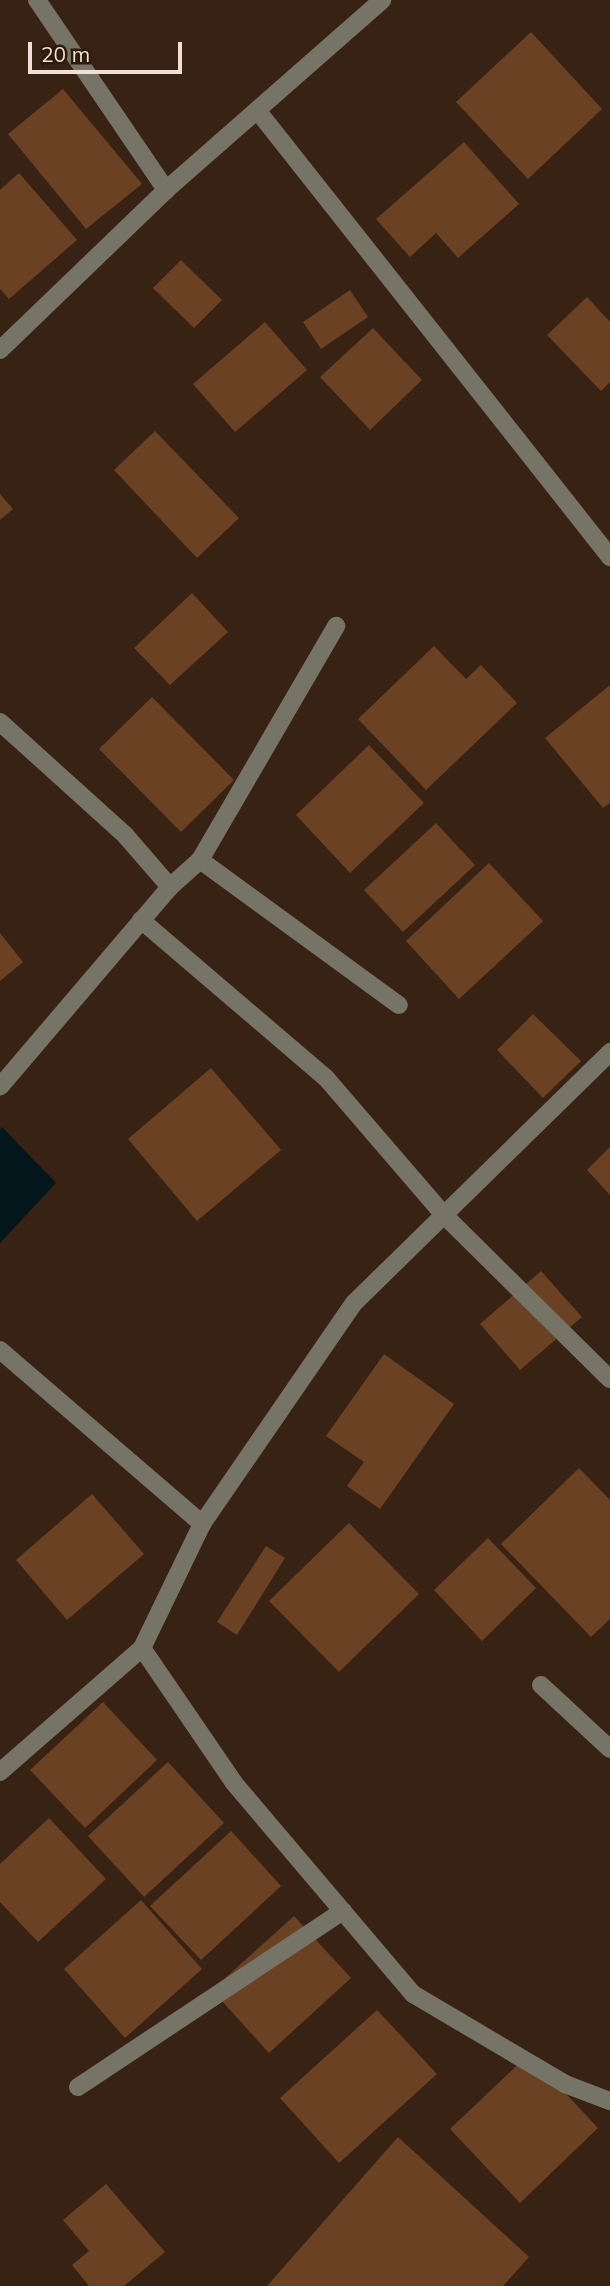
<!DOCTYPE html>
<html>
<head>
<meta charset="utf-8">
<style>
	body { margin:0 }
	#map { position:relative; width:610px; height:2286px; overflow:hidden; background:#382214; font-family:Mulish,sans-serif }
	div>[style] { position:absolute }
	.water>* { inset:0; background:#03161c }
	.building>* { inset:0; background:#6b4123 }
	.minor>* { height:18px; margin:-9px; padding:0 9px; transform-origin:9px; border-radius:9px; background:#767367 }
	span { translate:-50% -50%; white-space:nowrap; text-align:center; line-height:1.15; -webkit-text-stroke:6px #2d190a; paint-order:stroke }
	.scale { position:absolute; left:28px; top:42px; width:154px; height:32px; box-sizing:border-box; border:4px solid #efe0d7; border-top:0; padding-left:9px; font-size:21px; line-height:24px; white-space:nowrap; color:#efe0d7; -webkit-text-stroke:5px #2d190a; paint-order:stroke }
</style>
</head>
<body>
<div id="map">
	<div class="water">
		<div style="clip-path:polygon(2px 1127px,56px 1183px,0 1243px,0 1130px)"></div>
	</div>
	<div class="building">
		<div style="clip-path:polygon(531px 32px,602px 109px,528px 179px,456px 102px)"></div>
		<div style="clip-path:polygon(63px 89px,142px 184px,86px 229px,8px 134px)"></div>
		<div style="clip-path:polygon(464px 142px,519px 204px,458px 258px,436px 233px,410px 257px,376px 219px)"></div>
		<div style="clip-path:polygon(19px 173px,77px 240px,9px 299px,0 289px,0 190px)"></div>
		<div style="clip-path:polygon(181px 260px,222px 300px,194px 328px,153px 288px)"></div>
		<div style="clip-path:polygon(350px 290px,368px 317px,321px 349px,303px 322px)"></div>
		<div style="clip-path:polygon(587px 297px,610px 322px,610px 382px,601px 391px,547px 335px)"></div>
		<div style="clip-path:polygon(265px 322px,307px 370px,235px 432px,193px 384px)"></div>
		<div style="clip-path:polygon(373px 328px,422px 380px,370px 430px,320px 377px)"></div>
		<div style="clip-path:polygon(155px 431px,239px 518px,197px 558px,114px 470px)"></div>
		<div style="clip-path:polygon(0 494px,13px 509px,0 520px)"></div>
		<div style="clip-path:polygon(192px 593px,228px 632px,170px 685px,134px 648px)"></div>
		<div style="clip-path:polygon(434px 646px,466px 679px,481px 665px,517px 703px,426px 790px,358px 719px)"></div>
		<div style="clip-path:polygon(610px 685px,610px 803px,603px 808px,545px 738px)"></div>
		<div style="clip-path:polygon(152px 697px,234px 780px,181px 832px,99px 749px)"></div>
		<div style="clip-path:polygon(369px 745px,424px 803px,350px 873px,296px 815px)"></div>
		<div style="clip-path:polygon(436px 823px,475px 865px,403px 932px,364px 890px)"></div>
		<div style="clip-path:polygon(489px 863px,543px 921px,459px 999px,406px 941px)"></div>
		<div style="clip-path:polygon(0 933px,23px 962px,0 981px)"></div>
		<div style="clip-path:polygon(533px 1014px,581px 1061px,543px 1098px,497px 1050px)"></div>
		<div style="clip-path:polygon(211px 1068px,281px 1150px,197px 1221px,128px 1139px)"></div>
		<div style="clip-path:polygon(610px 1147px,610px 1195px,587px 1170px)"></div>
		<div style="clip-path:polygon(541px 1271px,582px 1317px,520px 1370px,480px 1324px)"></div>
		<div style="clip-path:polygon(384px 1354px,454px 1404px,380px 1509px,347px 1486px,364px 1462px,326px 1436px)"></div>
		<div style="clip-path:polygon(579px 1468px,610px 1500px,610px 1619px,591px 1637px,501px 1544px)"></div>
		<div style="clip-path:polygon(92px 1494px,144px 1554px,67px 1620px,16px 1560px)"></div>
		<div style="clip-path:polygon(349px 1523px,419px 1594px,339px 1672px,269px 1601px)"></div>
		<div style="clip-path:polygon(488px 1538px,536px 1588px,482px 1641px,434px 1590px)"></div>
		<div style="clip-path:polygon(266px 1546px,285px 1558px,237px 1635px,217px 1622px)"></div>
		<div style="clip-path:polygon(103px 1702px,157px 1760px,85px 1828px,30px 1770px)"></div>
		<div style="clip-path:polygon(168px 1762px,224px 1823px,144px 1897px,88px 1836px)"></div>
		<div style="clip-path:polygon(49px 1818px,106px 1879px,38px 1942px,0 1902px,0 1864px)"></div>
		<div style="clip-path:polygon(231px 1831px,281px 1886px,201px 1960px,150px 1906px)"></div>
		<div style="clip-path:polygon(141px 1900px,202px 1969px,125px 2038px,64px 1969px)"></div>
		<div style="clip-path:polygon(294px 1916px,351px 1978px,269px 2053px,212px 1990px)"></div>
		<div style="clip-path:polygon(377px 2010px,437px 2074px,339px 2163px,280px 2098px)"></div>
		<div style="clip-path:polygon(529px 2054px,598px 2128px,520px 2203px,450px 2129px)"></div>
		<div style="clip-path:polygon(398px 2137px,529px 2257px,503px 2286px,267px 2286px)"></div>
		<div style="clip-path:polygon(106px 2184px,165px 2252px,124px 2286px,89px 2286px,72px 2265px,89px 2251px,63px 2220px)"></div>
	</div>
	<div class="minor">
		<div style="left:37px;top:0;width:230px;rotate:55.8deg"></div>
		<div style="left:257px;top:110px;width:570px;rotate:51.7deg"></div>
		<div style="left:0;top:350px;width:231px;rotate:-43.9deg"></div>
		<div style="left:166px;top:190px;width:288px;rotate:-41.3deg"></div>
		<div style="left:0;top:722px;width:169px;rotate:42.1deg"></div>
		<div style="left:125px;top:835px;width:69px;rotate:49.1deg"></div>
		<div style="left:170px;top:887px;width:262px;rotate:130.4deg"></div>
		<div style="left:200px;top:860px;width:246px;rotate:36.1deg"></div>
		<div style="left:170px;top:887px;width:40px;rotate:-42deg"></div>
		<div style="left:200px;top:860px;width:271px;rotate:-59.8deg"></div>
		<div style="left:141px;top:920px;width:243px;rotate:40.5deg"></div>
		<div style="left:326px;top:1078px;width:181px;rotate:49.3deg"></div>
		<div style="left:444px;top:1215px;width:233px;rotate:44.7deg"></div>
		<div style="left:0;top:1350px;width:267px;rotate:40.7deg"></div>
		<div style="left:202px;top:1524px;width:138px;rotate:115.8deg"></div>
		<div style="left:142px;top:1648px;width:163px;rotate:55.7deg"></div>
		<div style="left:234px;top:1783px;width:277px;rotate:49.7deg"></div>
		<div style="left:413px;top:1994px;width:177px;rotate:30.6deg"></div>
		<div style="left:565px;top:2084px;width:48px;rotate:20.7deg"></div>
		<div style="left:202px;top:1524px;width:268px;rotate:-55.5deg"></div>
		<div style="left:354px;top:1303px;width:359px;rotate:-44.4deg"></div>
		<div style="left:541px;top:1685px;width:94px;rotate:42.8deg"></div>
		<div style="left:0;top:1772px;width:189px;rotate:-41.1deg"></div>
		<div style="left:78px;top:2087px;width:318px;rotate:-33.6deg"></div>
	</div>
	<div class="scale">20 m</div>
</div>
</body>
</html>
